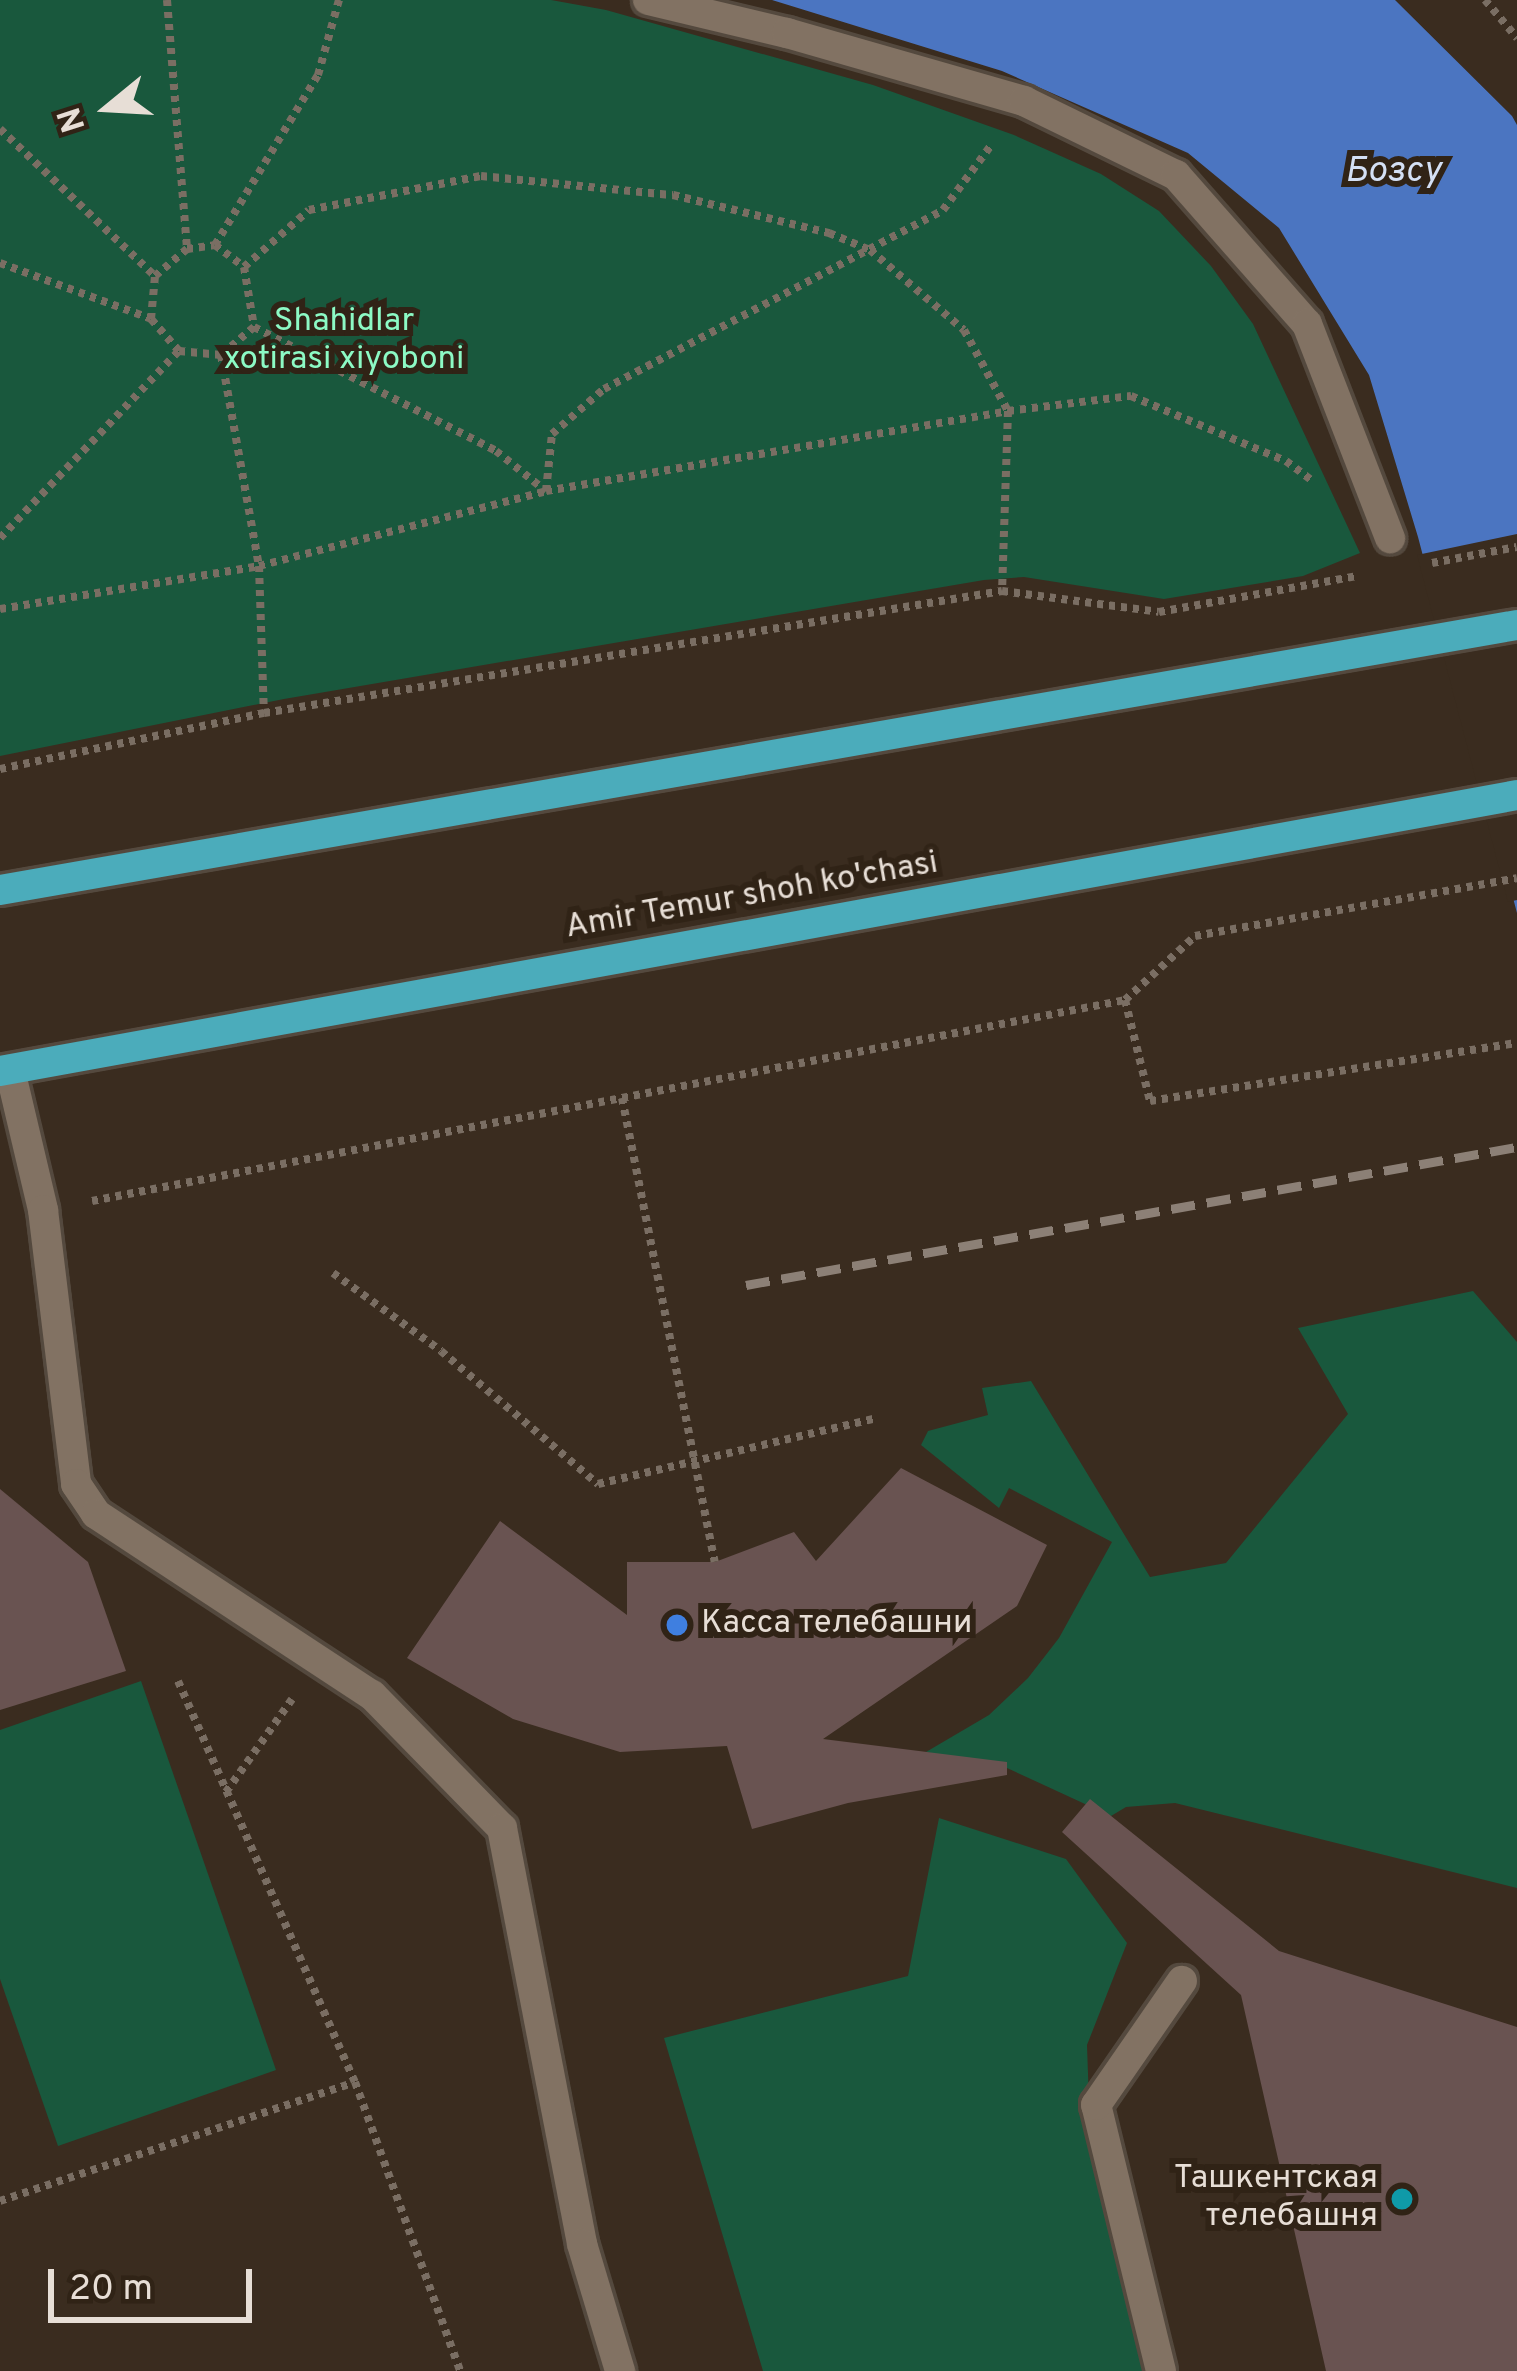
<!DOCTYPE html>
<html>
<head>
<meta charset="utf-8">
<style>
	body { margin:0 }
	#map { position:relative; width:1517px; height:2371px; overflow:hidden; background:#3a2c1f; font-family:Overpass,sans-serif }
	div>[style] { position:absolute }
	.green>* { inset:0; background:#19583d }
	.water>* { inset:0; background:#4b75c1 }
	.pier>* { inset:0; background:#3a2c1f }
	.building>* { inset:0; background:#695351 }
	.path>* { height:8px; margin-top:-4px; transform-origin:0; background:repeating-linear-gradient(90deg,#7a6e63 0 6px,transparent 0 12px) }
	.roads { filter:drop-shadow(3px 0 #54493e) drop-shadow(-3px 0 #54493e) drop-shadow(0 3px #54493e) drop-shadow(0 -3px #54493e) }
	.minor>* { height:30px; margin:-15px; padding:0 15px; transform-origin:15px; border-radius:15px; background:#827263 }
	.major>* { height:30px; margin:-15px; padding:0 15px; transform-origin:15px; border-radius:15px; background:#4bacbb }
	.rail>* { height:9px; margin-top:-4.5px; transform-origin:0; background:repeating-linear-gradient(90deg,#8c8076 0 24px,transparent 0 36px) }
	.dots>* { width:33px; height:33px; translate:-50% -50%; box-sizing:border-box; border:6px solid #302316; border-radius:50% }
	span { translate:-50% -50%; white-space:nowrap; text-align:center; line-height:1.15; -webkit-text-stroke:12px #302316; paint-order:stroke }
	.park-label { font-size:33px; color:#8cfac5 }
	.street-label { font-size:33px; color:#e7ded6 }
	.poi-label { font-size:33px; color:#e7ded6 }
	.left { translate:0 -50%; text-align:left }
	.right { translate:-100% -50%; text-align:right }
	.water-label { font-size:36px; color:#d4e0f5; font-style:italic }
	.north { position:absolute; left:48px; top:48px; width:120px; height:120px; -webkit-text-stroke:9px #302316; paint-order:stroke; rotate:252deg; font-size:33px; font-weight:700; line-height:48px; text-align:center; color:#e7ded6 }
	.north::after { content:''; display:block; margin:auto; width:42px; height:54px; background:#e7ded6; clip-path:polygon(50% 0,100% 100%,50% 72%,0 100%) }
	.scale { position:absolute; left:48px; top:2269px; width:204px; height:54px; box-sizing:border-box; border:6px solid #e7ded6; border-top:0; padding-left:15px; font-size:36px; line-height:42px; white-space:nowrap; color:#e7ded6; -webkit-text-stroke:9px #302316; paint-order:stroke }
</style>
</head>
<body>
<div id="map">
	<div class="green">
		<div style="clip-path:polygon(0 0,551px 0,606px 10px,873px 85px,1014px 135px,1101px 174px,1159px 211px,1211px 266px,1253px 324px,1360px 553px,1303px 576px,1164px 599px,1024px 577px,984px 580px,284px 699px,0 756px)"></div>
		<div style="clip-path:polygon(1473px 1291px,1517px 1342px,1517px 1888px,1175px 1803px,1126px 1807px,1111px 1816px,1007px 1768px,926px 1752px,989px 1715px,1028px 1678px,1059px 1638px,1112px 1542px,1009px 1488px,999px 1508px,921px 1445px,928px 1431px,988px 1415px,982px 1388px,1031px 1381px,1150px 1577px,1226px 1563px,1348px 1414px,1298px 1328px)"></div>
		<div style="clip-path:polygon(141px 1681px,276px 2070px,58px 2146px,0 1979px,0 1730px)"></div>
		<div style="clip-path:polygon(939px 1818px,1066px 1859px,1127px 1943px,1087px 2045px,1090px 2131px,1143px 2371px,763px 2371px,664px 2038px,908px 1976px)"></div>
	</div>
	<div class="water">
		<div style="clip-path:polygon(772px 0,1395px 0,1512px 116px,1517px 125px,1517px 913px,1418px 537px,1369px 375px,1279px 228px,1188px 153px,1002px 71px)"></div>
	</div>
	<div class="pier">
		<div style="clip-path:polygon(1517px 534px,1517px 900px,1508px 902px,1417px 555px)"></div>
	</div>
	<div class="building">
		<div style="clip-path:polygon(901px 1468px,1047px 1545px,1017px 1606px,823px 1739px,1007px 1762px,1007px 1775px,848px 1803px,752px 1829px,727px 1746px,620px 1752px,513px 1719px,407px 1658px,500px 1521px,627px 1615px,627px 1562px,715px 1562px,794px 1532px,816px 1561px)"></div>
		<div style="clip-path:polygon(0 1489px,88px 1562px,126px 1671px,0 1710px)"></div>
		<div style="clip-path:polygon(1090px 1799px,1279px 1951px,1517px 2027px,1517px 2371px,1326px 2371px,1241px 1995px,1062px 1832px)"></div>
	</div>
	<div class="path">
		<div style="left:167px;top:0;width:250px;rotate:85.4deg"></div>
		<div style="left:1485px;top:0;width:50px;rotate:49.9deg"></div>
		<div style="left:0;top:129px;width:214px;rotate:43.5deg"></div>
		<div style="left:215px;top:245px;width:36px;rotate:37deg"></div>
		<div style="left:244px;top:267px;width:61px;rotate:80.5deg"></div>
		<div style="left:254px;top:327px;width:43px;rotate:139.7deg"></div>
		<div style="left:221px;top:355px;width:42px;rotate:-174.6deg"></div>
		<div style="left:179px;top:351px;width:43px;rotate:-131.2deg"></div>
		<div style="left:151px;top:319px;width:43px;rotate:-84.7deg"></div>
		<div style="left:155px;top:276px;width:42px;rotate:-40.2deg"></div>
		<div style="left:187px;top:249px;width:28px;rotate:-8deg"></div>
		<div style="left:215px;top:245px;width:199px;rotate:-58.8deg"></div>
		<div style="left:318px;top:75px;width:78px;rotate:-74.4deg"></div>
		<div style="left:0;top:263px;width:161px;rotate:20.3deg"></div>
		<div style="left:244px;top:267px;width:86px;rotate:-41.2deg"></div>
		<div style="left:309px;top:210px;width:175px;rotate:-11.2deg"></div>
		<div style="left:481px;top:176px;width:193px;rotate:5.7deg"></div>
		<div style="left:673px;top:195px;width:161px;rotate:13.7deg"></div>
		<div style="left:829px;top:233px;width:44px;rotate:22.5deg"></div>
		<div style="left:870px;top:250px;width:123px;rotate:40.4deg"></div>
		<div style="left:964px;top:330px;width:92px;rotate:61.5deg"></div>
		<div style="left:1008px;top:411px;width:179px;rotate:91.9deg"></div>
		<div style="left:254px;top:327px;width:272px;rotate:27.1deg"></div>
		<div style="left:496px;top:451px;width:64px;rotate:38.7deg"></div>
		<div style="left:546px;top:491px;width:57px;rotate:-84deg"></div>
		<div style="left:552px;top:434px;width:69px;rotate:-40.9deg"></div>
		<div style="left:604px;top:389px;width:383px;rotate:-27.8deg"></div>
		<div style="left:943px;top:210px;width:82px;rotate:-53.4deg"></div>
		<div style="left:221px;top:355px;width:214px;rotate:79.8deg"></div>
		<div style="left:259px;top:566px;width:147px;rotate:88.1deg"></div>
		<div style="left:0;top:538px;width:259px;rotate:-46.3deg"></div>
		<div style="left:1432px;top:563px;width:86px;rotate:-10.7deg"></div>
		<div style="left:0;top:609px;width:263px;rotate:-9.4deg"></div>
		<div style="left:259px;top:566px;width:297px;rotate:-14.6deg"></div>
		<div style="left:546px;top:491px;width:469px;rotate:-9.8deg"></div>
		<div style="left:1008px;top:411px;width:124px;rotate:-7deg"></div>
		<div style="left:1131px;top:396px;width:168px;rotate:22.8deg"></div>
		<div style="left:1286px;top:461px;width:31px;rotate:37deg"></div>
		<div style="left:0;top:769px;width:270px;rotate:-12deg"></div>
		<div style="left:264px;top:713px;width:748px;rotate:-9.39deg"></div>
		<div style="left:1002px;top:591px;width:158px;rotate:7.6deg"></div>
		<div style="left:1159px;top:612px;width:202px;rotate:-10.3deg"></div>
		<div style="left:1125px;top:1000px;width:104px;rotate:76.1deg"></div>
		<div style="left:1150px;top:1101px;width:372px;rotate:-9deg"></div>
		<div style="left:622px;top:1098px;width:473px;rotate:78.7deg"></div>
		<div style="left:92px;top:1201px;width:1052px;rotate:-11.01deg"></div>
		<div style="left:1125px;top:1000px;width:95px;rotate:-42.4deg"></div>
		<div style="left:1195px;top:936px;width:327px;rotate:-10.2deg"></div>
		<div style="left:333px;top:1273px;width:133px;rotate:35.8deg"></div>
		<div style="left:441px;top:1351px;width:206px;rotate:40.3deg"></div>
		<div style="left:598px;top:1484px;width:284px;rotate:-13.3deg"></div>
		<div style="left:178px;top:1681px;width:438px;rotate:66.2deg"></div>
		<div style="left:355px;top:2082px;width:307px;rotate:70deg"></div>
		<div style="left:226px;top:1792px;width:114px;rotate:-54.6deg"></div>
		<div style="left:0;top:2201px;width:374px;rotate:-18.5deg"></div>
	</div>
	<div class="roads">
		<div class="minor">
			<div style="left:648px;top:0;width:143px;rotate:13.4deg"></div>
			<div style="left:787px;top:33px;width:247px;rotate:16deg"></div>
			<div style="left:1024px;top:101px;width:169px;rotate:26deg"></div>
			<div style="left:1176px;top:175px;width:198px;rotate:48.7deg"></div>
			<div style="left:1307px;top:324px;width:230px;rotate:68.8deg"></div>
			<div style="left:10px;top:1070px;width:144px;rotate:76.7deg"></div>
			<div style="left:43px;top:1210px;width:276px;rotate:83.1deg"></div>
			<div style="left:76px;top:1484px;width:36px;rotate:56deg"></div>
			<div style="left:96px;top:1514px;width:330px;rotate:33.3deg"></div>
			<div style="left:372px;top:1695px;width:186px;rotate:45.7deg"></div>
			<div style="left:502px;top:1828px;width:424px;rotate:79.1deg"></div>
			<div style="left:582px;top:2244px;width:133px;rotate:73.3deg"></div>
			<div style="left:1161px;top:2371px;width:274px;rotate:-103.7deg"></div>
			<div style="left:1096px;top:2105px;width:151px;rotate:-55.3deg"></div>
		</div>
		<div class="major">
			<div style="left:0;top:890px;width:1540px;rotate:-9.91deg"></div>
			<div style="left:0;top:1071px;width:1542px;rotate:-10.31deg"></div>
		</div>
	</div>
	<div class="rail">
		<div style="left:746px;top:1285px;width:783px;rotate:-10.15deg"></div>
	</div>
	<div class="dots">
		<div style="left:677px;top:1625px;background:#3f7fe0"></div>
		<div style="left:1402px;top:2199px;background:#0f9aa8"></div>
	</div>
	<div class="park-label">
		<span style="left:344px;top:342px">Shahidlar<br>xotirasi xiyoboni</span>
	</div>
	<div class="street-label">
		<span style="left:752px;top:897px;rotate:-10deg">Amir Temur shoh ko'chasi</span>
	</div>
	<div class="poi-label">
		<span class="left" style="left:701px;top:1625px">Касса телебашни</span>
		<span class="right" style="left:1378px;top:2199px">Ташкентская<br>телебашня</span>
	</div>
	<div class="water-label">
		<span style="left:1393px;top:173px">Бозсу</span>
	</div>
	<div class="north">N</div>
	<div class="scale">20 m</div>
</div>
</body>
</html>
